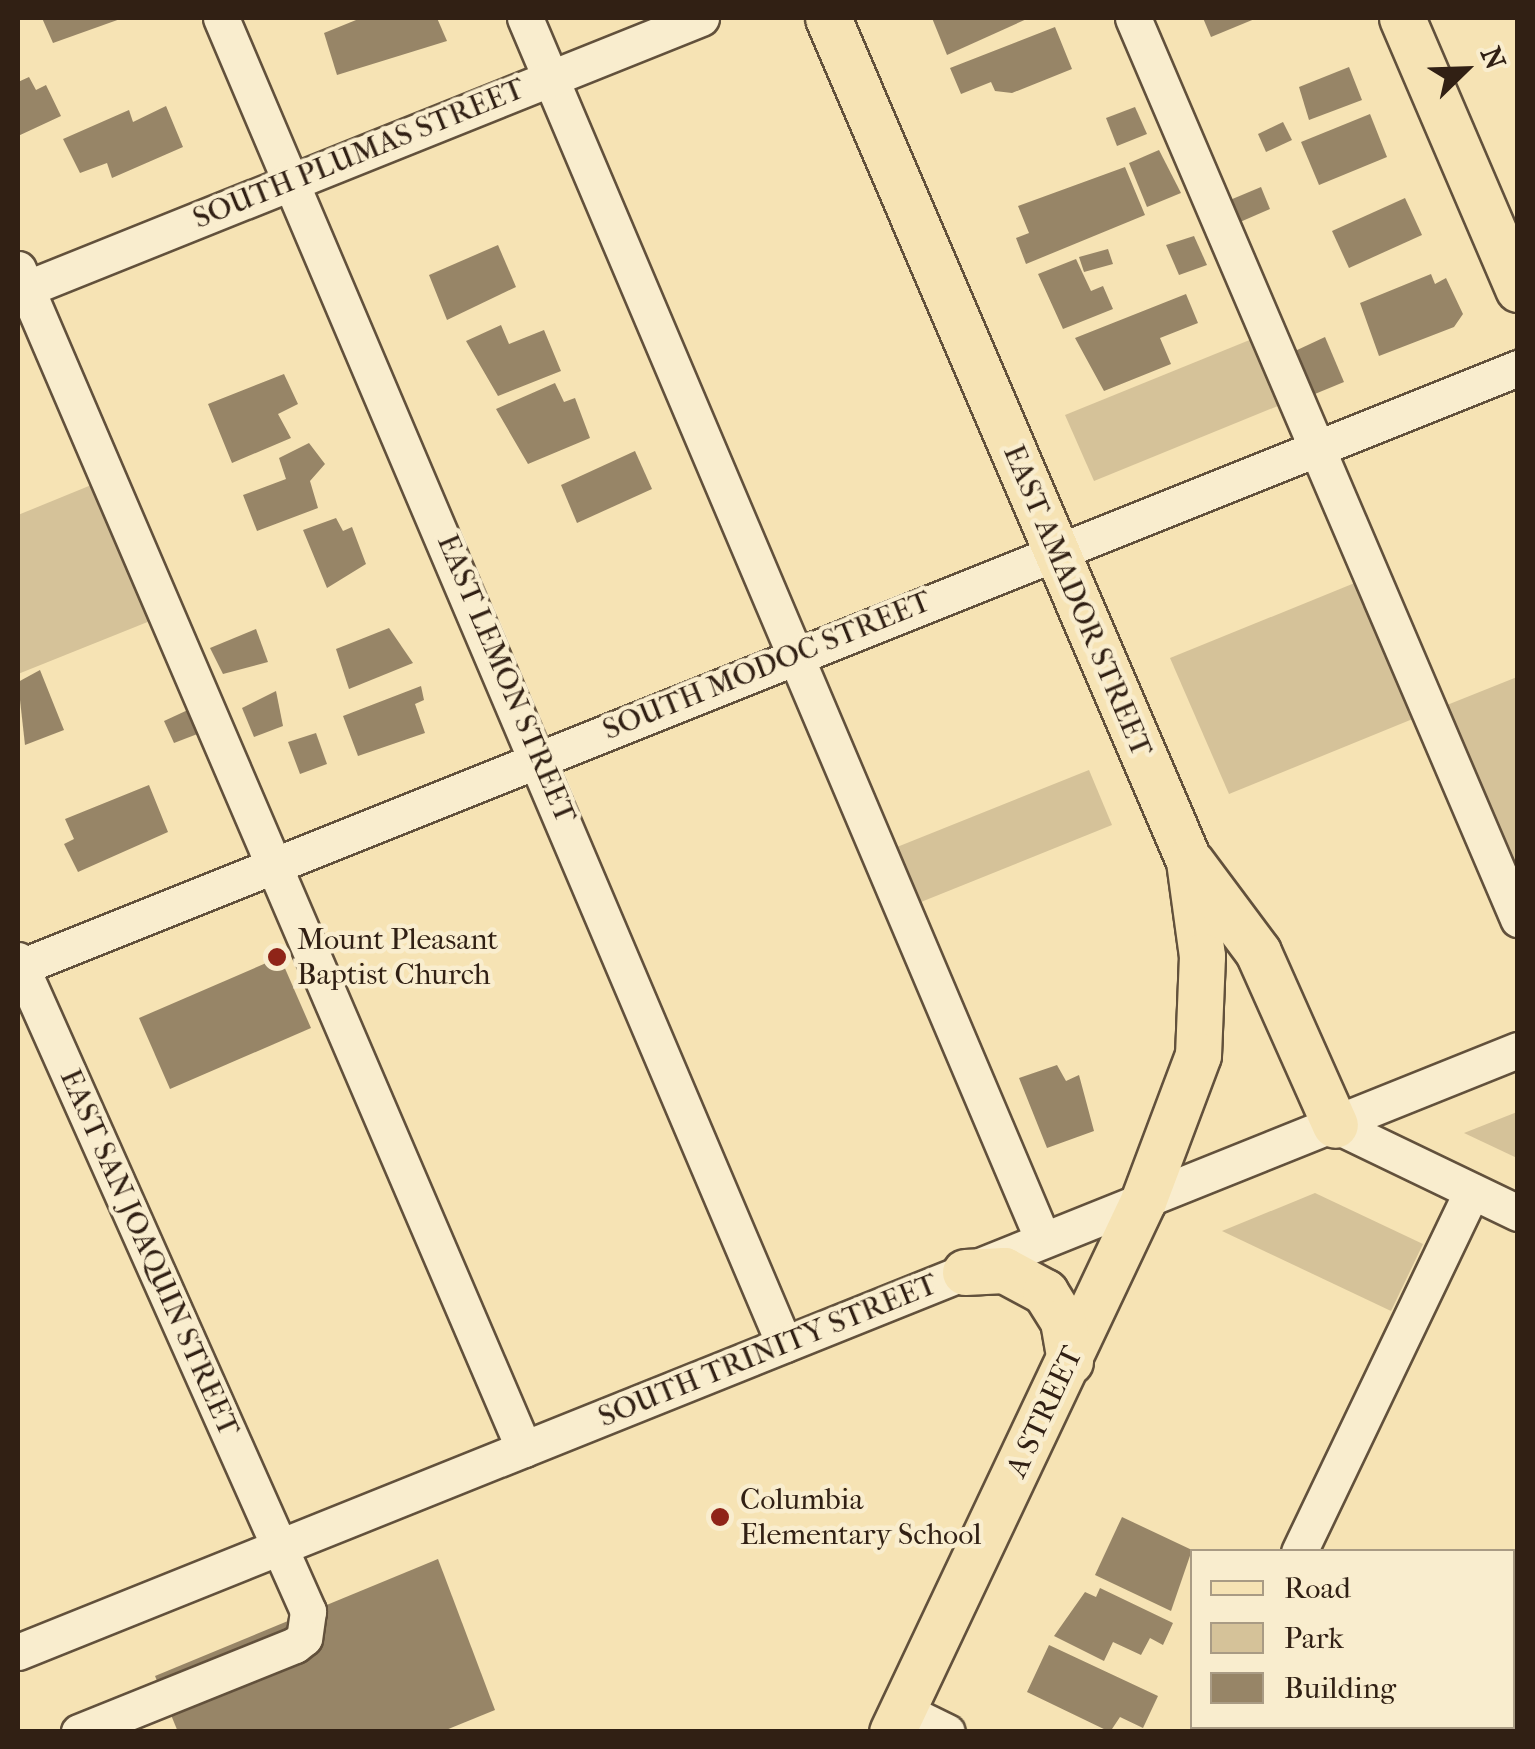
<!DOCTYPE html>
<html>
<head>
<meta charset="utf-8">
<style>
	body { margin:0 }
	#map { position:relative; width:1535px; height:1749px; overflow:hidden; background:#f6e3b4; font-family:"IM FELL French Canon",serif }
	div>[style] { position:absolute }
	.green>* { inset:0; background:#d5c299 }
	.building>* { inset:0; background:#978567 }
	.roads { filter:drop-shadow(2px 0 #62513c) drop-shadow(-2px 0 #62513c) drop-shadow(0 2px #62513c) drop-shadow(0 -2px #62513c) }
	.minor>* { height:35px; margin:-17.5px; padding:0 17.5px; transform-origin:17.5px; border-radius:17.5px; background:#f9edce }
	.major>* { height:45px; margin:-22.5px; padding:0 22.5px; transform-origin:22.5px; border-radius:22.5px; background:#f6e3b4 }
	.dots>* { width:28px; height:28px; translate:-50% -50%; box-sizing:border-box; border:5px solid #f9edce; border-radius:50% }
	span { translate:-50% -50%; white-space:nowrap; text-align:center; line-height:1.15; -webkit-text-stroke:9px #f9edce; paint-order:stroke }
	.street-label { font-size:30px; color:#312014 }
	.poi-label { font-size:30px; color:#312014 }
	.left { translate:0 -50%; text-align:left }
	.frame { position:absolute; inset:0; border:20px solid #312014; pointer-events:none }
	.legend { position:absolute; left:1190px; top:1549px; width:325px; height:180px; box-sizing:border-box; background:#f9edce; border:2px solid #a99b84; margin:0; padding:12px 18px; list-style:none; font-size:30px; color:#312014 }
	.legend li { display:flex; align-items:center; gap:20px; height:50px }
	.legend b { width:50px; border:2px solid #a99b84 }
	.north { position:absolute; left:1415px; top:20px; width:100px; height:100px; -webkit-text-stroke:8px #f9edce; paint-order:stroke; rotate:67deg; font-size:28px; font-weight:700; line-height:40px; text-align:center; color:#312014 }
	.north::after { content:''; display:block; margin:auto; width:35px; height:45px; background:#312014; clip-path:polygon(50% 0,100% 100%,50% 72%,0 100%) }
</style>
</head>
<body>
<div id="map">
	<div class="green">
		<div style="clip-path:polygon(1257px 337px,1285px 403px,1094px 481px,1065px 415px)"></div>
		<div style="clip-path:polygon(106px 479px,165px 615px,18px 674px,18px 515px)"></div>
		<div style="clip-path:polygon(1362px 580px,1420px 716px,1229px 794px,1170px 658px)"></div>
		<div style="clip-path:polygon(1517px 677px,1517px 876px,1442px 707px)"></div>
		<div style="clip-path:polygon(1089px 770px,1112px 825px,921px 902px,897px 847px)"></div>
		<div style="clip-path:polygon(1517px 1112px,1517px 1158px,1464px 1133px)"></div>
		<div style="clip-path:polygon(1315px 1193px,1423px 1244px,1391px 1311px,1222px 1231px)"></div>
	</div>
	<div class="building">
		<div style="clip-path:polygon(42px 18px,123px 18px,53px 43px)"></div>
		<div style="clip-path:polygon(361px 18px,437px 18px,447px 41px,337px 75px,324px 33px)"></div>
		<div style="clip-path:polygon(932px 18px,1029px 18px,947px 55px)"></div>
		<div style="clip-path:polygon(1203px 18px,1257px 18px,1211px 37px)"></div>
		<div style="clip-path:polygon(1055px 27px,1072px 69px,1012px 93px,995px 91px,991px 82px,961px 94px,950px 68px)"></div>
		<div style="clip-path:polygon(1349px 67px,1362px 100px,1309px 120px,1299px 87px)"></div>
		<div style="clip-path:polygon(29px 77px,36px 90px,46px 85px,61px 116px,18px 136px,18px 82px)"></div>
		<div style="clip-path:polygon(166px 106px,183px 147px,112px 178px,107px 163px,80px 173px,63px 139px,129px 110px,133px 122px)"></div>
		<div style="clip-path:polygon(1135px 107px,1147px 134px,1117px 146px,1106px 118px)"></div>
		<div style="clip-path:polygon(1370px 114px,1387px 157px,1319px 185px,1301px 142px)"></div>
		<div style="clip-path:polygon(1283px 122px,1292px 140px,1266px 152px,1258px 134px)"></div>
		<div style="clip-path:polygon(1159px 150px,1181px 193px,1147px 207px,1129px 163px)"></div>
		<div style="clip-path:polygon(1125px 167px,1145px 215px,1026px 264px,1016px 238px,1029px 233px,1018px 206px)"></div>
		<div style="clip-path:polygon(1261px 187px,1270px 209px,1240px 222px,1230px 200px)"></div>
		<div style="clip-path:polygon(1405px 198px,1422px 235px,1349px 268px,1332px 231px)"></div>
		<div style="clip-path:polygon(1194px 236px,1207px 265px,1179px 275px,1166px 245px)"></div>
		<div style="clip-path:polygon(498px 245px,516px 287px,447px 320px,429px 275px)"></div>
		<div style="clip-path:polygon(1108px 249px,1113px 264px,1084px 272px,1079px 257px)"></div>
		<div style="clip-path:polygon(1076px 259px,1091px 291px,1103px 286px,1113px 309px,1063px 329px,1038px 274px)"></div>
		<div style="clip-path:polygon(1431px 274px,1435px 284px,1446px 278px,1463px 314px,1454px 327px,1379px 356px,1360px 303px)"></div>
		<div style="clip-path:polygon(1186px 294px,1198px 323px,1160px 338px,1171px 364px,1104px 391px,1075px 338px)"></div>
		<div style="clip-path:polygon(501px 325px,509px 344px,544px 330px,561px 371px,498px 396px,466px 341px)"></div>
		<div style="clip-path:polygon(1325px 337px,1344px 382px,1310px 396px,1295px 351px)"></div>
		<div style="clip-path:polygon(284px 374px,298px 404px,278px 414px,291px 438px,232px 463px,208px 404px)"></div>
		<div style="clip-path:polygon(555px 383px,564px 402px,575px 398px,590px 438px,528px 464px,496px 409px)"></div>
		<div style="clip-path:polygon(309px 443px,325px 464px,310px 481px,318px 508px,257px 531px,243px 495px,286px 479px,279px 458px)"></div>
		<div style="clip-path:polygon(635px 451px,652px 489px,577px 523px,561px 485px)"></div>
		<div style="clip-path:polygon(336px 518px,343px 531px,352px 527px,366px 564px,327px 588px,303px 530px)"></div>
		<div style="clip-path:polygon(389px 628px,413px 663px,349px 689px,336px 649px)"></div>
		<div style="clip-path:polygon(256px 629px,268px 662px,223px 674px,210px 648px)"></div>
		<div style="clip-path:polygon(40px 670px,64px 730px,25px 745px,18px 682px)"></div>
		<div style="clip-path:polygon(421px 686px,424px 700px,415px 704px,425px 733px,358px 756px,343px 716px)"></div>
		<div style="clip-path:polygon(276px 691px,283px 726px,254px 737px,242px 708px)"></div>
		<div style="clip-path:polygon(190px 709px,200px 733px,174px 743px,164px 721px)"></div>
		<div style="clip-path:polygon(316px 733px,327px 764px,300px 774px,288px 742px)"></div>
		<div style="clip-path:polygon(149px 785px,168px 832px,78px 872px,64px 844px,74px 839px,65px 819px)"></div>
		<div style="clip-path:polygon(280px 957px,311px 1028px,170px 1089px,139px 1018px)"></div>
		<div style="clip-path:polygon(1057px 1065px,1066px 1081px,1079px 1075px,1094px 1131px,1047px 1148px,1019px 1078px)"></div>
		<div style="clip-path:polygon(1122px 1517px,1192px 1550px,1171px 1611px,1095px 1575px)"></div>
		<div style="clip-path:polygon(438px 1559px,495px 1710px,441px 1732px,178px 1732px,155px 1676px)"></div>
		<div style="clip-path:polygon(1100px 1588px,1173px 1623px,1163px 1645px,1150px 1638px,1141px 1655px,1113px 1642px,1104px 1661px,1054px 1636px,1085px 1592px,1096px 1597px)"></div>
		<div style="clip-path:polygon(1049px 1645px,1158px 1696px,1143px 1728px,1120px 1717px,1110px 1732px,1027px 1692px)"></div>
	</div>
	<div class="roads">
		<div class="minor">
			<div style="left:221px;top:18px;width:1441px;rotate:66.99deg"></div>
			<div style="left:525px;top:18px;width:1327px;rotate:67.03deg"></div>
			<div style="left:1133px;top:18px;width:980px;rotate:66.86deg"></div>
			<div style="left:18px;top:269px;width:1284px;rotate:66.79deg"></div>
			<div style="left:18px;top:292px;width:736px;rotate:-21.86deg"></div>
			<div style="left:18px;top:960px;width:713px;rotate:65.99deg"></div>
			<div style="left:308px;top:1611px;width:27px;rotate:98deg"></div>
			<div style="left:304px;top:1638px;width:11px;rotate:142deg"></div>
			<div style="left:295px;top:1645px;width:233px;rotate:158.1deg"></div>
			<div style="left:18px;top:968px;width:1616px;rotate:-21.8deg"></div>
			<div style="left:1335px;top:1125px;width:203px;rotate:25.7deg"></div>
			<div style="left:1299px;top:1552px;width:400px;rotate:-64.4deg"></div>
			<div style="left:18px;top:1652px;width:1616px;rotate:-21.87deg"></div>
			<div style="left:902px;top:1710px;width:50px;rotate:26.1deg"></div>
			<div style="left:1212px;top:1732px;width:6px;rotate:-72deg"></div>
		</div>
		<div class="major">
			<div style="left:828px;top:18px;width:917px;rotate:66.82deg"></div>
			<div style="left:1189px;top:861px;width:96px;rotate:82.2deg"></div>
			<div style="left:1202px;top:956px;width:99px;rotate:92.3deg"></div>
			<div style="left:1198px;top:1055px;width:156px;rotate:110.6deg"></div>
			<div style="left:1143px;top:1201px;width:587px;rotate:115.3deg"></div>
			<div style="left:1402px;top:18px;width:295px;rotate:66.8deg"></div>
			<div style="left:1191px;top:862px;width:112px;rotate:53.3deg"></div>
			<div style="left:1258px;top:952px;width:189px;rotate:66deg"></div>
			<div style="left:965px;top:1272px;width:39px;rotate:-3deg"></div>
			<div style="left:1004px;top:1270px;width:47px;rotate:28.2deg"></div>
			<div style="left:1045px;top:1292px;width:34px;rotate:58deg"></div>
			<div style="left:1063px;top:1321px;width:41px;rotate:80.1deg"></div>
		</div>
	</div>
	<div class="dots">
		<div style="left:277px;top:957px;background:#8f2418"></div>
		<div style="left:720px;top:1517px;background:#8f2418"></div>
	</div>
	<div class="street-label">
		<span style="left:359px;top:154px;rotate:-22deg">SOUTH PLUMAS STREET</span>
		<span style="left:1077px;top:601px;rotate:67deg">EAST AMADOR STREET</span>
		<span style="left:767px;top:666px;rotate:-22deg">SOUTH MODOC STREET</span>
		<span style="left:506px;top:679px;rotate:67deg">EAST LEMON STREET</span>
		<span style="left:149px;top:1253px;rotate:66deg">EAST SAN JOAQUIN STREET</span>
		<span style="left:768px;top:1351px;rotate:-22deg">SOUTH TRINITY STREET</span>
		<span style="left:1045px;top:1412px;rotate:-65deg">A STREET</span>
	</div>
	<div class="poi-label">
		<span class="left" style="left:297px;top:957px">Mount Pleasant<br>Baptist Church</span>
		<span class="left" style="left:740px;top:1517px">Columbia<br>Elementary School</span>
	</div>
	<div class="frame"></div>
	<ul class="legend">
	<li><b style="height:12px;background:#f6e3b4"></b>Road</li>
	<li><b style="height:28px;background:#d5c299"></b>Park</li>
	<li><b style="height:28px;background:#978567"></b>Building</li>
	</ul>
	<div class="north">N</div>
</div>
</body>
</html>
